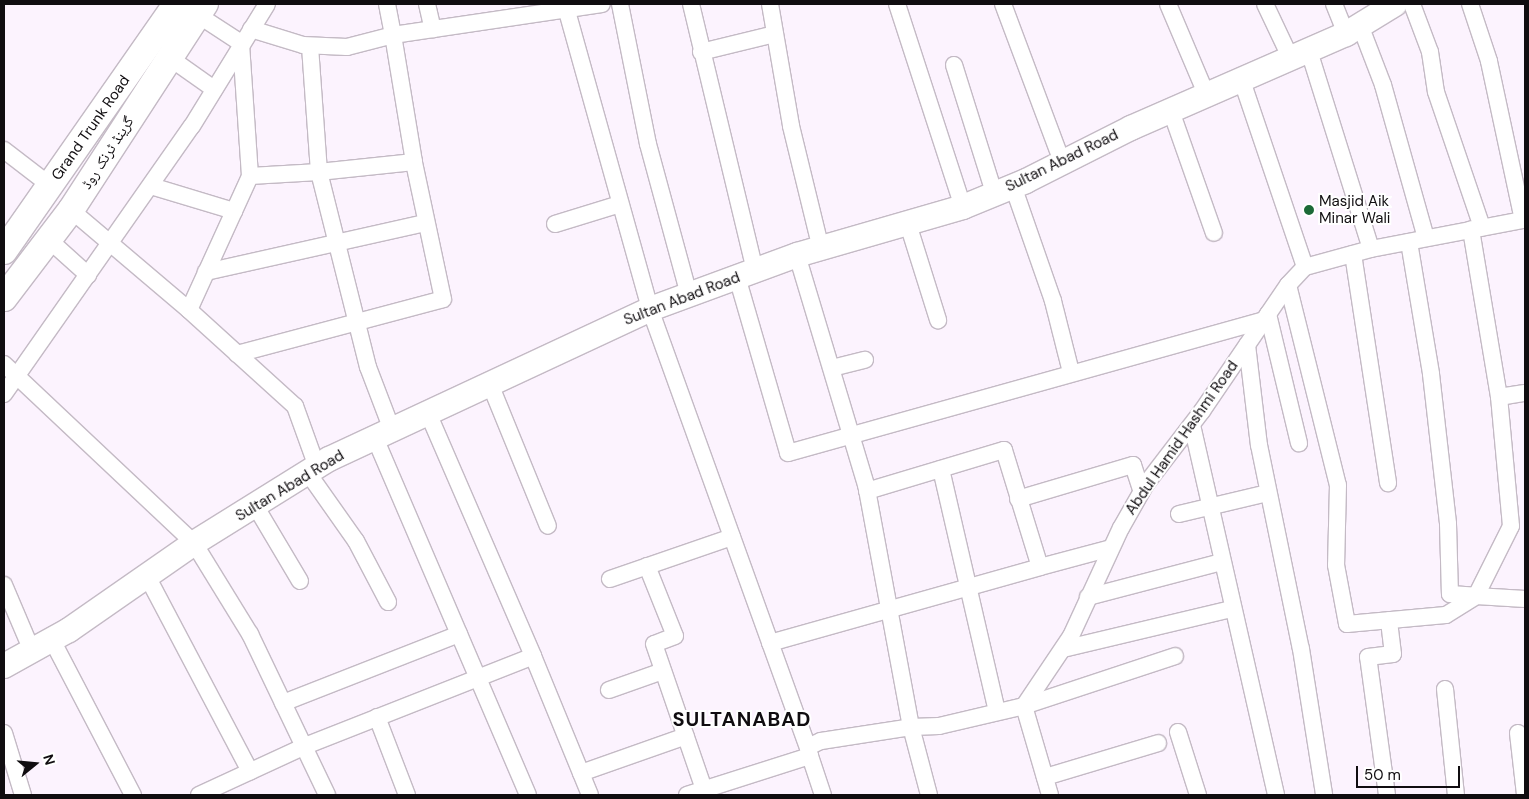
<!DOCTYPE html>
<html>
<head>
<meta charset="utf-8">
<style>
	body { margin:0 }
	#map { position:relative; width:1529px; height:799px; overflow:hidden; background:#fcf3fe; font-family:"DM Sans","Noto Naskh Arabic",sans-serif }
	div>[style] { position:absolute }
	.roads { filter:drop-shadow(1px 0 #c4bac5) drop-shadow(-1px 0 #c4bac5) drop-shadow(0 1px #c4bac5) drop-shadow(0 -1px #c4bac5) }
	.street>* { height:16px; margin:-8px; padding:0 8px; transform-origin:8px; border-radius:8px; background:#fff }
	.secondary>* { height:24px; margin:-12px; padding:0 12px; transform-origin:12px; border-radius:12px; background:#fff }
	.primary>* { height:26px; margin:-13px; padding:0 13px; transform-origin:13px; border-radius:13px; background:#fff }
	.dots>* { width:14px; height:14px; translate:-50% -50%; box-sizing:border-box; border:2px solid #fff; border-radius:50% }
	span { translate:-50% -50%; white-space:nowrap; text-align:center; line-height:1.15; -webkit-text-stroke:4px #fff; paint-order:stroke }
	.street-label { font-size:15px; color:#100d10 }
	.poi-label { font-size:15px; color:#100d10 }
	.left { translate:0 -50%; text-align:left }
	.district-label { font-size:20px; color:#100d10; font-weight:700; letter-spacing:1px }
	.frame { position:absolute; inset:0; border:5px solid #100d10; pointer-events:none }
	.north { position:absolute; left:10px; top:739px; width:50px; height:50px; -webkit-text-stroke:4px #fff; paint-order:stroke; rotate:73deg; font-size:14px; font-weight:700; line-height:20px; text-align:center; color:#100d10 }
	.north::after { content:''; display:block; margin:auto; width:18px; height:22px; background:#100d10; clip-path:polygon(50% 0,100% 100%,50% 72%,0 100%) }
	.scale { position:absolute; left:1356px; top:766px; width:104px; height:22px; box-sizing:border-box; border:2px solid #100d10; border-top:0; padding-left:6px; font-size:15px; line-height:18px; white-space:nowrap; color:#100d10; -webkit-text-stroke:4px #fff; paint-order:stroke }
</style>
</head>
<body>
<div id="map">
	<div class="roads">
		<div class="street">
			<div style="left:387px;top:4px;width:32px;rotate:79deg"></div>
			<div style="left:393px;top:35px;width:211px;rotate:-8.4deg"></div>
			<div style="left:427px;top:4px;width:26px;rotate:77deg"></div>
			<div style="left:565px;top:4px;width:317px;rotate:74.4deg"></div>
			<div style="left:650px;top:309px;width:466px;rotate:70.2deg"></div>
			<div style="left:620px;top:4px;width:143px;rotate:78.7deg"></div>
			<div style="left:648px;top:144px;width:156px;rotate:74.8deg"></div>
			<div style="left:691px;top:4px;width:274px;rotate:76.5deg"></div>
			<div style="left:770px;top:4px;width:124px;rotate:80.2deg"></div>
			<div style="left:791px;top:126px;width:127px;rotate:76.3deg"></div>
			<div style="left:897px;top:4px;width:213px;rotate:72deg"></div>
			<div style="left:1003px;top:4px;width:169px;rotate:69.5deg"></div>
			<div style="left:1168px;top:4px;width:100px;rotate:67deg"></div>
			<div style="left:1265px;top:4px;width:61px;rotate:64.7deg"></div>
			<div style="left:1334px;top:4px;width:32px;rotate:68deg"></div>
			<div style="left:1412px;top:4px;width:51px;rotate:69.4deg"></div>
			<div style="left:1430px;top:52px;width:40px;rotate:81.5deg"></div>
			<div style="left:1436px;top:92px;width:143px;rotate:71.2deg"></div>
			<div style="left:1360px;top:25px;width:64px;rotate:69deg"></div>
			<div style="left:1383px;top:85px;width:159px;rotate:74.3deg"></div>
			<div style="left:251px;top:29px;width:54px;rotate:17.1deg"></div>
			<div style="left:303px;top:45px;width:44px;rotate:2.6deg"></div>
			<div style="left:347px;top:47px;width:48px;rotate:-14.6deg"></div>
			<div style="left:393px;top:35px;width:129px;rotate:80.6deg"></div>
			<div style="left:414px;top:162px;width:96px;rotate:174deg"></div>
			<div style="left:319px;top:172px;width:201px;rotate:75.9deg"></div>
			<div style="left:368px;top:367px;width:67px;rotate:69.1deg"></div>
			<div style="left:1309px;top:51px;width:207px;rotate:72.6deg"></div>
			<div style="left:701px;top:52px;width:76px;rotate:-13.7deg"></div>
			<div style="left:170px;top:58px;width:54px;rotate:35.2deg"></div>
			<div style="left:954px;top:65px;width:134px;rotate:72.6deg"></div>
			<div style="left:1171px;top:111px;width:129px;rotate:70.6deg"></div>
			<div style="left:4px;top:150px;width:59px;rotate:37.5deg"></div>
			<div style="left:250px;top:176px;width:69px;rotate:-3.3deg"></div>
			<div style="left:319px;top:172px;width:126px;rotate:-94.1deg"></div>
			<div style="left:151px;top:186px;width:87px;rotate:16.8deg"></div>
			<div style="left:1013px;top:186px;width:122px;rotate:70.8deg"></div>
			<div style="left:1053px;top:301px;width:73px;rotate:75.8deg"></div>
			<div style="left:71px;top:210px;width:155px;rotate:40.3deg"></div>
			<div style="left:189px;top:310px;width:147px;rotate:-65.5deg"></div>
			<div style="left:250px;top:176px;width:133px;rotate:-93.9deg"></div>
			<div style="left:241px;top:43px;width:51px;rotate:-146.9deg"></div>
			<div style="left:555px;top:224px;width:68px;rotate:-17.1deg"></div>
			<div style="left:908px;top:224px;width:101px;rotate:72.6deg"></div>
			<div style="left:48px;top:239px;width:54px;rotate:42deg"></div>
			<div style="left:1409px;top:242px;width:134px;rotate:80.5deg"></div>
			<div style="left:1431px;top:374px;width:151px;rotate:83.5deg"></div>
			<div style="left:1448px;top:524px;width:70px;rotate:88.4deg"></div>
			<div style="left:1450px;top:594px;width:26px;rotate:4deg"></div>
			<div style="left:1476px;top:596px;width:78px;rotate:-63.4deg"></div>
			<div style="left:1511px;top:526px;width:130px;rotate:-95.3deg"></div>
			<div style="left:1499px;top:397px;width:170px;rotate:-99.5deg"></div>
			<div style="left:1353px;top:254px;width:232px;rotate:81.3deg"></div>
			<div style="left:1305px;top:267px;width:68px;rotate:-15.3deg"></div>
			<div style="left:1371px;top:249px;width:155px;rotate:-10.8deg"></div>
			<div style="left:1523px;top:220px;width:163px;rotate:-102.1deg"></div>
			<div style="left:1489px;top:61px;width:60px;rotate:-108.4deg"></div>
			<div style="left:206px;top:272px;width:225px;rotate:-12.6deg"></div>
			<div style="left:737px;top:277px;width:183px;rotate:73.8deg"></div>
			<div style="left:788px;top:453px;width:492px;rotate:-15.6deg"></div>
			<div style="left:1288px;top:285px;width:206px;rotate:76deg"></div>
			<div style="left:1338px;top:485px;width:80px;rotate:91.4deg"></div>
			<div style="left:1336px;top:565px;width:60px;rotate:79.4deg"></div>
			<div style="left:1347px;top:624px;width:99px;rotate:-5.2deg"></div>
			<div style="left:1446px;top:615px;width:36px;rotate:-32deg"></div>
			<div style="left:1476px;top:596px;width:49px;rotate:3.5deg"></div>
			<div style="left:189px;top:310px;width:143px;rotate:42.2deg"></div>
			<div style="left:295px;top:406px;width:65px;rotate:70.2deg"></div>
			<div style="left:1268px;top:314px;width:133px;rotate:76.5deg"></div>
			<div style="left:1247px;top:345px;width:101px;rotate:83.2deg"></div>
			<div style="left:1259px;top:445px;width:208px;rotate:78.4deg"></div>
			<div style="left:1301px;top:649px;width:148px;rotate:81deg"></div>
			<div style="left:237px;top:354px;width:213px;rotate:-14.9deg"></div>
			<div style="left:443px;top:299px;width:140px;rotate:-102deg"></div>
			<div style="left:4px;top:364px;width:261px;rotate:43.3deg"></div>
			<div style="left:194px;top:543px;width:107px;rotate:58.4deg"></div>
			<div style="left:250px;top:634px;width:178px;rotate:64.4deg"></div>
			<div style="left:832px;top:368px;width:34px;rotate:-14deg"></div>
			<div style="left:490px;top:384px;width:153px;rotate:67.8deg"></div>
			<div style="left:4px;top:394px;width:327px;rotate:-55deg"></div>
			<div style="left:192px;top:126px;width:143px;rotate:-58.4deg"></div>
			<div style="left:1499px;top:397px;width:26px;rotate:-9deg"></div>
			<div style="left:428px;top:413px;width:265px;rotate:66.6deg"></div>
			<div style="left:1192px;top:425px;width:379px;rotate:77.2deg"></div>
			<div style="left:375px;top:438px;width:388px;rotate:66.8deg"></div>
			<div style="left:941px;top:469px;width:249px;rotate:77deg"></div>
			<div style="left:308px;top:473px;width:83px;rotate:54.8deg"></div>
			<div style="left:356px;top:541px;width:69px;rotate:62.3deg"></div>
			<div style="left:867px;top:491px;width:143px;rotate:-16.7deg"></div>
			<div style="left:1004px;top:450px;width:122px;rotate:72.9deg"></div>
			<div style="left:1040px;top:567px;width:73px;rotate:-15deg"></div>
			<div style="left:1018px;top:499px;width:120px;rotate:-16.5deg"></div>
			<div style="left:1133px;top:465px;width:28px;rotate:72deg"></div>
			<div style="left:256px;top:507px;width:86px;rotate:59.3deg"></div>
			<div style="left:1179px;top:514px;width:91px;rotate:-13.3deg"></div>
			<div style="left:647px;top:566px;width:75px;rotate:68.2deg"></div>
			<div style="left:675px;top:636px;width:22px;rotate:159deg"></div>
			<div style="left:654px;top:644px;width:160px;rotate:71deg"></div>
			<div style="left:147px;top:576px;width:221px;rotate:62.2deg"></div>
			<div style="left:610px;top:579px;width:129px;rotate:-19deg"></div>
			<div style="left:4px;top:585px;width:72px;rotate:67deg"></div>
			<div style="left:1088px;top:597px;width:138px;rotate:-14.7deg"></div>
			<div style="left:52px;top:640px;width:175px;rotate:62.4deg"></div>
			<div style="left:770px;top:643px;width:280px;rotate:-15.7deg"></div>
			<div style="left:1063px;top:649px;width:173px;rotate:-13.4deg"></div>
			<div style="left:1445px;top:689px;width:107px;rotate:84.1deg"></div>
			<div style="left:609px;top:690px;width:57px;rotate:-19.4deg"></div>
			<div style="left:283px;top:703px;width:189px;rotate:-21.4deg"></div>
			<div style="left:377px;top:717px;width:84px;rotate:69deg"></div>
			<div style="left:1178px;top:732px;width:66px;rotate:72.4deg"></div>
			<div style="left:4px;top:733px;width:65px;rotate:73deg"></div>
			<div style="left:1518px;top:733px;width:61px;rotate:83.5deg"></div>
			<div style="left:810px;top:756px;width:41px;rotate:71.6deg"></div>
			<div style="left:581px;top:773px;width:111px;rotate:-19.4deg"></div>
			<div style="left:1045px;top:777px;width:118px;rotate:-16.7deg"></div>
			<div style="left:199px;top:795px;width:117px;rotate:-24.8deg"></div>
			<div style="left:305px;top:746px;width:245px;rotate:-21.5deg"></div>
			<div style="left:533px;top:656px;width:150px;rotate:67.7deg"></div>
			<div style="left:687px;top:795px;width:129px;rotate:-17.6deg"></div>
			<div style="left:810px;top:756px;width:9px;rotate:-103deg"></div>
			<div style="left:808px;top:747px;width:14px;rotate:-25deg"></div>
			<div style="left:821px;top:741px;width:91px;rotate:-8.8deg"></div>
			<div style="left:911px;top:727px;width:246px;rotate:-100.5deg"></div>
			<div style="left:866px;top:485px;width:240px;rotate:-106.7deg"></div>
			<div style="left:929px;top:795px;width:70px;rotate:-104.8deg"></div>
			<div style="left:911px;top:727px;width:28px;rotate:-2deg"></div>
			<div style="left:939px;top:726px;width:87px;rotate:-13.2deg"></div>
			<div style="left:1024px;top:706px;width:84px;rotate:-56.1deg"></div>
			<div style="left:1071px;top:636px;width:119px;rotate:-65.2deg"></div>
			<div style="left:1121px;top:528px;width:51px;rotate:-60.4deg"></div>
			<div style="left:1146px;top:484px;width:92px;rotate:-52.5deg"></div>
			<div style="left:1202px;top:411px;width:153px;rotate:-55.7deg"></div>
			<div style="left:1288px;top:285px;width:25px;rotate:-47deg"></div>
			<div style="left:1305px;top:267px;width:196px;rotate:-108.7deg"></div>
			<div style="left:1050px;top:795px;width:93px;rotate:-106.3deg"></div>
			<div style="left:1024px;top:706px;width:159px;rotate:-18.3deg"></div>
			<div style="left:1387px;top:795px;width:139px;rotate:-97.8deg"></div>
			<div style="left:1368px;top:657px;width:25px;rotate:-7deg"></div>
			<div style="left:1393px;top:654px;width:34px;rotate:-97deg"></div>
		</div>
		<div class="secondary">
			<div style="left:4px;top:666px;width:74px;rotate:-29deg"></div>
			<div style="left:69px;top:630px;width:152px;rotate:-34.8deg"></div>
			<div style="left:194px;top:543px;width:159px;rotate:-31.9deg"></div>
			<div style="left:329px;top:459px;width:354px;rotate:-25deg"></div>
			<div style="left:650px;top:309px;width:157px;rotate:-20.2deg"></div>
			<div style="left:797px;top:255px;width:173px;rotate:-16.1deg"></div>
			<div style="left:963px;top:207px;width:68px;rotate:-22.4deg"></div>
			<div style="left:1026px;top:181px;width:118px;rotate:-26.8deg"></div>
			<div style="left:1131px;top:128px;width:235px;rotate:-23.6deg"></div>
			<div style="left:1346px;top:34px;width:57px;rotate:-31.5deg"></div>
		</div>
		<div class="primary">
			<div style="left:4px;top:251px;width:301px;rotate:-55.1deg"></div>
			<div style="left:4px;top:298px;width:111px;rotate:-52.7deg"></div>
			<div style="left:71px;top:210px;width:246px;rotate:-57deg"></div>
		</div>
	</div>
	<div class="dots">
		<div style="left:1309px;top:210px;background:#1c6937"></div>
	</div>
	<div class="street-label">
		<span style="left:91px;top:128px;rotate:-55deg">Grand Trunk Road</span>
		<span style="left:108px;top:153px;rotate:-57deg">گرینڈ ٹرنک روڈ</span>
		<span style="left:1062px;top:161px;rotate:-26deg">Sultan Abad Road</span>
		<span style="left:682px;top:299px;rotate:-21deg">Sultan Abad Road</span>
		<span style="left:1182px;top:438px;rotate:-55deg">Abdul Hamid Hashmi Road</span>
		<span style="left:290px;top:486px;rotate:-31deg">Sultan Abad Road</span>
	</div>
	<div class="poi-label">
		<span class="left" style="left:1319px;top:210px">Masjid Aik<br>Minar Wali</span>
	</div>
	<div class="district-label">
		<span style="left:742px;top:719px">SULTANABAD</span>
	</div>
	<div class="frame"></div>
	<div class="north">N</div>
	<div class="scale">50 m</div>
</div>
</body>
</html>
